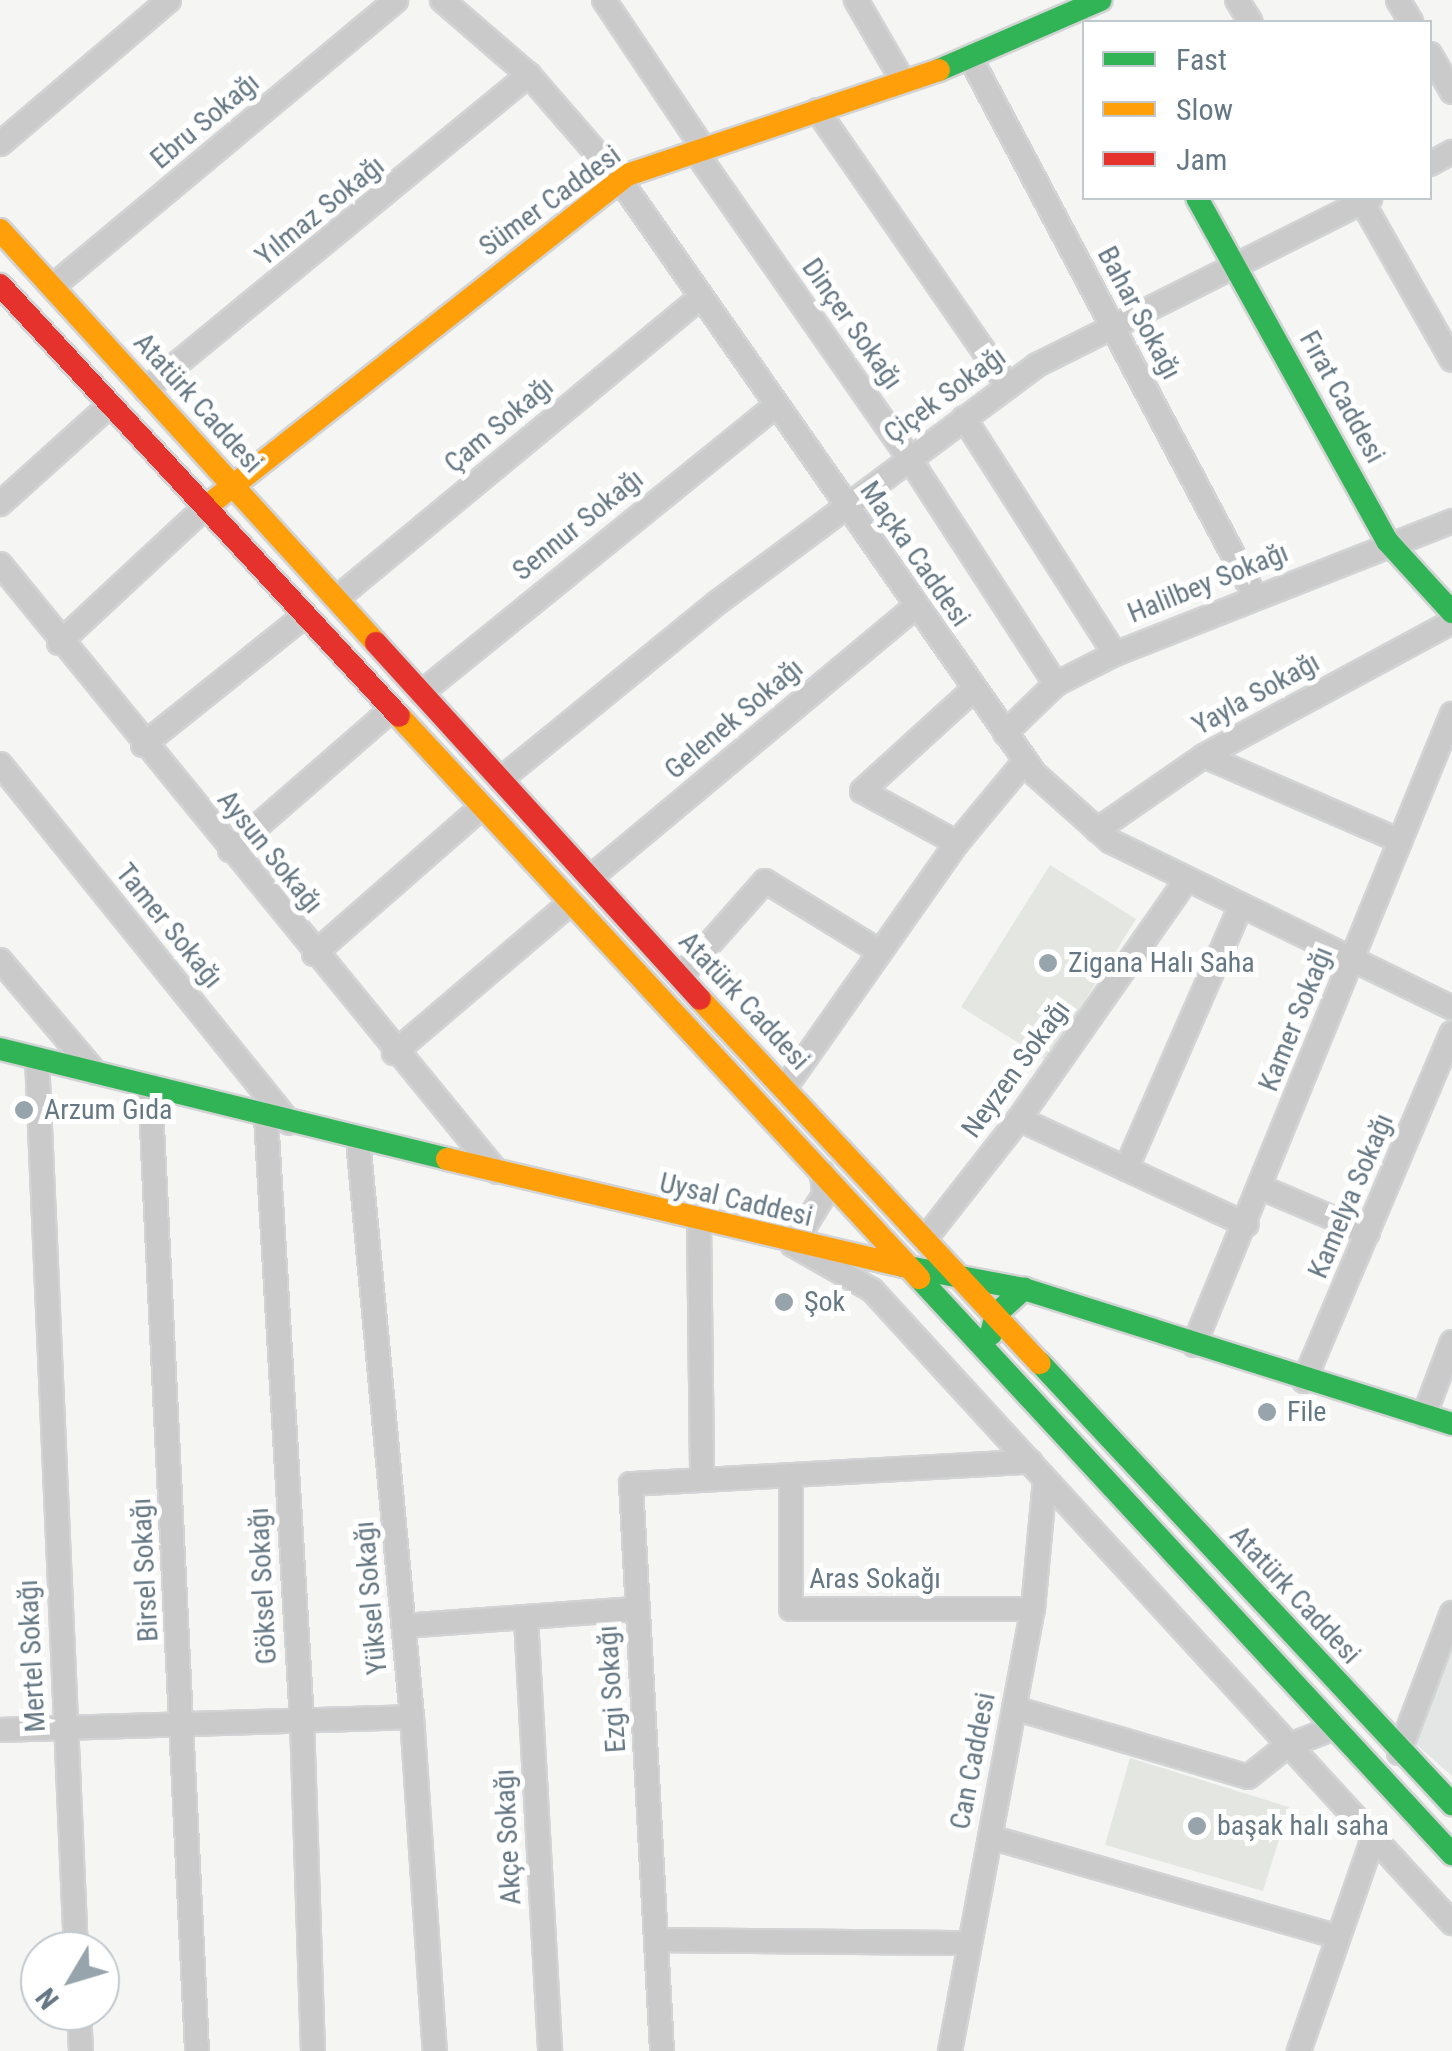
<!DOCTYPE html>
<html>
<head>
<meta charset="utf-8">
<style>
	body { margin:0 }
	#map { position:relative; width:1452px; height:2051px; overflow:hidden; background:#f5f5f4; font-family:"Roboto Condensed",sans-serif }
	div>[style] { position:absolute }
	.built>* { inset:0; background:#e4e5e5 }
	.green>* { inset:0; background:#e4e7e1 }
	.roads { filter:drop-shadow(2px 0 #d2d3d4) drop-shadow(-2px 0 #d2d3d4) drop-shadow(0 2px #d2d3d4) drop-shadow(0 -2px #d2d3d4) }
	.street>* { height:22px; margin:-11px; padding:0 11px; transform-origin:11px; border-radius:11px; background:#cacacb }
	.fast>* { height:22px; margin:-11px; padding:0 11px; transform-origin:11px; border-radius:11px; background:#30b455 }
	.slow>* { height:22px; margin:-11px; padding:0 11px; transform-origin:11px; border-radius:11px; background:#ff9f0a }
	.jam>* { height:22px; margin:-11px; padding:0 11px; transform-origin:11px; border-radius:11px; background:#e5322d }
	.dots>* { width:28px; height:28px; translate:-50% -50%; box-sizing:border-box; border:5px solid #fff; border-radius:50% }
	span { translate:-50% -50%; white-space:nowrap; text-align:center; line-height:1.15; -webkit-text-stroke:10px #fff; paint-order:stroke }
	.street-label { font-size:28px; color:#657884 }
	.poi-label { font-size:28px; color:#657884 }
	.left { translate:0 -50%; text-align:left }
	.legend { position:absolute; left:1082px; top:20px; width:350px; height:180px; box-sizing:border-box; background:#fff; border:2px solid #c1c9ce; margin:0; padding:12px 18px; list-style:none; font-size:30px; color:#657884 }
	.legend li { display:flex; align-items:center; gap:20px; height:50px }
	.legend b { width:50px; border:2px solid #c1c9ce }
	.north { position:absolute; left:20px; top:1931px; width:100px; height:100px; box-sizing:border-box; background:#fff; border:2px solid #c1c9ce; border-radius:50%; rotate:232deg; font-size:28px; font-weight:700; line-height:40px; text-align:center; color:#657884 }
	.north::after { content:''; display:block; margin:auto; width:35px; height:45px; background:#97a4ab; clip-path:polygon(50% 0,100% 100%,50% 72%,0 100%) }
</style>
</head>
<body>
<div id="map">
	<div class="built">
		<div style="clip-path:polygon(1452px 1631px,1452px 1776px,1409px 1738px)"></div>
	</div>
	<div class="green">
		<div style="clip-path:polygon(1050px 865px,1136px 919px,1047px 1061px,961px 1007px)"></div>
		<div style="clip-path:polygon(1130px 1758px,1289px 1807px,1263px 1891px,1105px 1845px)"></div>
	</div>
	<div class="roads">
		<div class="street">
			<div style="left:442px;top:0;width:115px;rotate:40.8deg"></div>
			<div style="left:529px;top:75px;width:139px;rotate:49.1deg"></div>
			<div style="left:620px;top:180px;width:725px;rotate:55.06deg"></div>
			<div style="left:1035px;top:774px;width:101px;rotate:41.8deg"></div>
			<div style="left:1110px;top:841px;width:381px;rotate:26deg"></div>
			<div style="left:604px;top:0;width:178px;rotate:56.2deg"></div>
			<div style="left:856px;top:0;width:94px;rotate:59.9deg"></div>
			<div style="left:1237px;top:0;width:26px;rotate:58deg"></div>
			<div style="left:1398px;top:0;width:26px;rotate:59deg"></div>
			<div style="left:1430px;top:54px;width:44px;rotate:59.9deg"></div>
			<div style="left:971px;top:59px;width:607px;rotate:62.13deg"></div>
			<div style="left:817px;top:110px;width:336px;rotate:55.3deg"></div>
			<div style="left:0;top:144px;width:222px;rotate:-40.4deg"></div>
			<div style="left:695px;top:151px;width:374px;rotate:55.1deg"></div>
			<div style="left:909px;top:458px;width:270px;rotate:57deg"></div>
			<div style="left:1430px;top:164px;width:25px;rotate:-29deg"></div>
			<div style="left:1360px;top:198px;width:186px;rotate:60.4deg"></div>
			<div style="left:52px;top:287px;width:448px;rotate:-39.8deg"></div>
			<div style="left:145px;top:390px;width:497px;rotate:-39.4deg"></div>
			<div style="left:964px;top:418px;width:280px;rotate:57.4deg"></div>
			<div style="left:0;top:504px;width:147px;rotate:-42deg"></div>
			<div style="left:0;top:564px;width:785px;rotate:50.74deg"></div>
			<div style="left:336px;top:599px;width:472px;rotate:-39.6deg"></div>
			<div style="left:59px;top:643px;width:195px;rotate:-42.9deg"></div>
			<div style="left:421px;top:693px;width:454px;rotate:-39deg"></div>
			<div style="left:1005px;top:733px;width:71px;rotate:-43.9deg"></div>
			<div style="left:1056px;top:684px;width:66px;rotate:-27deg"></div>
			<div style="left:1115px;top:654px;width:362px;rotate:-21.5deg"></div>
			<div style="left:143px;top:745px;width:205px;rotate:-38.7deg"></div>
			<div style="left:1204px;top:756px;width:214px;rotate:23.4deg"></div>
			<div style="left:0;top:764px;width:461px;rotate:51.1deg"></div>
			<div style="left:501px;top:779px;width:280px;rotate:-39.2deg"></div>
			<div style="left:718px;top:602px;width:397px;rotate:-36.6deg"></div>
			<div style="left:1037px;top:365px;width:373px;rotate:-26.6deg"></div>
			<div style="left:1097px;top:830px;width:130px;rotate:-34.7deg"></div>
			<div style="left:1204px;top:756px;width:282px;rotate:-28.4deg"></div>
			<div style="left:957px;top:843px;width:108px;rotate:-151.3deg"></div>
			<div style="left:862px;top:791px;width:151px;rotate:-42.3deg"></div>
			<div style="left:230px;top:850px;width:211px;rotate:-41deg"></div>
			<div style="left:591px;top:877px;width:423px;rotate:-39.8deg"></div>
			<div style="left:314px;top:954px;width:222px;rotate:-41.2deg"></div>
			<div style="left:0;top:960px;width:148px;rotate:49.7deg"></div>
			<div style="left:681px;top:976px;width:127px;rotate:-48.5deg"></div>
			<div style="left:765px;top:881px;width:134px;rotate:31.6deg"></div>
			<div style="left:394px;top:1053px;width:230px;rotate:-40.4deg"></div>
			<div style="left:37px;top:1058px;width:894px;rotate:87.5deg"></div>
			<div style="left:150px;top:1086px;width:966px;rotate:87.21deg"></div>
			<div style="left:784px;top:1089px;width:301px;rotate:-54.9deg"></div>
			<div style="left:957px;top:843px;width:107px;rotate:-50.3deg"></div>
			<div style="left:266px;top:1117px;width:605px;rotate:86.59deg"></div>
			<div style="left:302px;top:1721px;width:330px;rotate:88.1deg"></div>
			<div style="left:1019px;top:1119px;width:251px;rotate:24.9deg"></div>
			<div style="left:358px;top:1140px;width:580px;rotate:84.65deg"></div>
			<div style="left:412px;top:1717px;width:335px;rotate:86.1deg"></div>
			<div style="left:1126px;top:1169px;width:285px;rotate:-66.4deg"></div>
			<div style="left:822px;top:1172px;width:23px;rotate:85deg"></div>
			<div style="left:824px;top:1195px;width:59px;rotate:121.8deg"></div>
			<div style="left:793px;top:1245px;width:91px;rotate:29.7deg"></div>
			<div style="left:872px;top:1290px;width:859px;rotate:47.5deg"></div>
			<div style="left:1262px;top:1188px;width:115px;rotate:23deg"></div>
			<div style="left:699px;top:1222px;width:255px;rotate:89.3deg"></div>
			<div style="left:925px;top:1239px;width:152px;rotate:-51.9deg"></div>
			<div style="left:1019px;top:1119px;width:289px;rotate:-55deg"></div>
			<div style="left:1194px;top:1345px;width:682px;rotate:-67.76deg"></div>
			<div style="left:1304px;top:1381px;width:378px;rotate:-67deg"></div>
			<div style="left:1424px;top:1416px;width:79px;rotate:-69.3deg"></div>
			<div style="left:791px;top:1475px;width:134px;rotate:90deg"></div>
			<div style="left:791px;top:1609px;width:242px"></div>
			<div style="left:526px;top:1619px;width:433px;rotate:86.8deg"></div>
			<div style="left:404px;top:1626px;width:234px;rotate:-4.2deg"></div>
			<div style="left:1014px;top:1708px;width:244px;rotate:16.4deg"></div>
			<div style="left:1248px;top:1777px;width:50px;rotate:-38.5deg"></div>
			<div style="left:1287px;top:1746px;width:48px;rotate:-20.7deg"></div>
			<div style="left:0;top:1730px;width:412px;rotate:-1.8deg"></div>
			<div style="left:1399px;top:1753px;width:150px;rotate:-69.3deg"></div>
			<div style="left:990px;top:1837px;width:359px;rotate:16deg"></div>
			<div style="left:661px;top:1940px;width:307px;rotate:0.6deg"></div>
			<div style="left:79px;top:2011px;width:40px;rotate:87.1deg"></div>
			<div style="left:662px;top:2051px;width:568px;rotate:-93.13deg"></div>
			<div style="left:631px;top:1484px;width:400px;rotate:-3.2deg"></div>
			<div style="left:950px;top:2051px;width:450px;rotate:-79.4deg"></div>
			<div style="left:1033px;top:1609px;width:130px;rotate:-84.7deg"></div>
			<div style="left:1299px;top:2051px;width:225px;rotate:-70.8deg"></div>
		</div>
		<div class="fast">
			<div style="left:939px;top:70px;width:176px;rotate:-23.4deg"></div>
			<div style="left:1197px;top:198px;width:393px;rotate:61deg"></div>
			<div style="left:1388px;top:542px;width:95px;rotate:47.6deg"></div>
			<div style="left:0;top:1049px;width:460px;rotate:13.8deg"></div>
			<div style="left:903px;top:1266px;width:123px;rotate:10.8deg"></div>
			<div style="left:1024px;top:1289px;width:449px;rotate:17.5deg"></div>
			<div style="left:919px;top:1278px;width:785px;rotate:47.22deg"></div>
			<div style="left:991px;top:1334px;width:21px;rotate:-76deg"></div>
			<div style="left:996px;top:1314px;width:38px;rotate:-42deg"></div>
			<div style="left:1040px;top:1363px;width:604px;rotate:46.95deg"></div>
		</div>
		<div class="slow">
			<div style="left:0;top:230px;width:559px;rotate:47.68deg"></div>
			<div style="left:211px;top:503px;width:530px;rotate:-38.25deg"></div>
			<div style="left:627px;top:175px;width:329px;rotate:-18.6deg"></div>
			<div style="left:399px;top:716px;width:766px;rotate:47.22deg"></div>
			<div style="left:700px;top:999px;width:498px;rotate:47deg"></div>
			<div style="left:447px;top:1159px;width:468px;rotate:13.2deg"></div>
		</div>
		<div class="jam">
			<div style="left:0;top:285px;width:587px;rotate:47.21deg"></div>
			<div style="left:376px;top:643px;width:481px;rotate:47.7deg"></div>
		</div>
	</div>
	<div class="dots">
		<div style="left:1048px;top:963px;background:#97a4ab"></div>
		<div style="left:24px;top:1110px;background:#97a4ab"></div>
		<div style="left:784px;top:1302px;background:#97a4ab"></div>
		<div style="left:1267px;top:1412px;background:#97a4ab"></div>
		<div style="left:1197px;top:1826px;background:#97a4ab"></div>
	</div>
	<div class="street-label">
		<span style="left:205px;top:121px;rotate:-40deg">Ebru Sokağı</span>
		<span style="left:550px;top:201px;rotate:-36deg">Sümer Caddesi</span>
		<span style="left:320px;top:211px;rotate:-39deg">Yılmaz Sokağı</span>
		<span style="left:1139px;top:313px;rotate:62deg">Bahar Sokağı</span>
		<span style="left:852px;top:324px;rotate:55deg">Dinçer Sokağı</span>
		<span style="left:945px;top:395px;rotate:-36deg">Çiçek Sokağı</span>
		<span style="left:1342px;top:397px;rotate:61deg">Fırat Caddesi</span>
		<span style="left:198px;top:403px;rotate:48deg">Atatürk Caddesi</span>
		<span style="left:499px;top:425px;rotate:-40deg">Çam Sokağı</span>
		<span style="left:578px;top:525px;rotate:-39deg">Sennur Sokağı</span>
		<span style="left:915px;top:554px;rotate:55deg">Maçka Caddesi</span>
		<span style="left:1208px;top:583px;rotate:-22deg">Halilbey Sokağı</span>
		<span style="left:1256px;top:694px;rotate:-29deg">Yayla Sokağı</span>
		<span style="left:734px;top:719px;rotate:-40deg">Gelenek Sokağı</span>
		<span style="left:270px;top:852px;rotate:51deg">Aysun Sokağı</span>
		<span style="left:169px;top:926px;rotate:51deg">Tamer Sokağı</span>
		<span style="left:744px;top:1001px;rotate:47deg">Atatürk Caddesi</span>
		<span style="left:1296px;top:1019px;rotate:-68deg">Kamer Sokağı</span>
		<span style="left:1016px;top:1069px;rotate:-54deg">Neyzen Sokağı</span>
		<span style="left:1351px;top:1196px;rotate:-67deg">Kamelya Sokağı</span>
		<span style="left:736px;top:1200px;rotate:13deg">Uysal Caddesi</span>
		<span style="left:145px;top:1570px;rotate:-93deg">Birsel Sokağı</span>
		<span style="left:875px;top:1579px">Aras Sokağı</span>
		<span style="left:263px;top:1586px;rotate:-93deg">Göksel Sokağı</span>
		<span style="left:1295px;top:1595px;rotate:47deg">Atatürk Caddesi</span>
		<span style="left:371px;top:1598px;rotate:-95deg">Yüksel Sokağı</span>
		<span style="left:32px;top:1656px;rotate:-93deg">Mertel Sokağı</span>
		<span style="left:612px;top:1689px;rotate:-94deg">Ezgi Sokağı</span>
		<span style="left:973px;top:1761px;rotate:-79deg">Can Caddesi</span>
		<span style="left:508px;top:1837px;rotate:-93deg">Akçe Sokağı</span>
	</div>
	<div class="poi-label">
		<span class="left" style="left:1068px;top:963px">Zigana Halı Saha</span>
		<span class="left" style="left:44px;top:1110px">Arzum Gıda</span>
		<span class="left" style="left:804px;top:1302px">Şok</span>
		<span class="left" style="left:1287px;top:1412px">File</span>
		<span class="left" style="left:1217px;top:1826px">başak halı saha</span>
	</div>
	<ul class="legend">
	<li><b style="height:12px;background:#30b455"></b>Fast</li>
	<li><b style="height:12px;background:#ff9f0a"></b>Slow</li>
	<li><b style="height:12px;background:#e5322d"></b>Jam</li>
	</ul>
	<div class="north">N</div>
</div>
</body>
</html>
